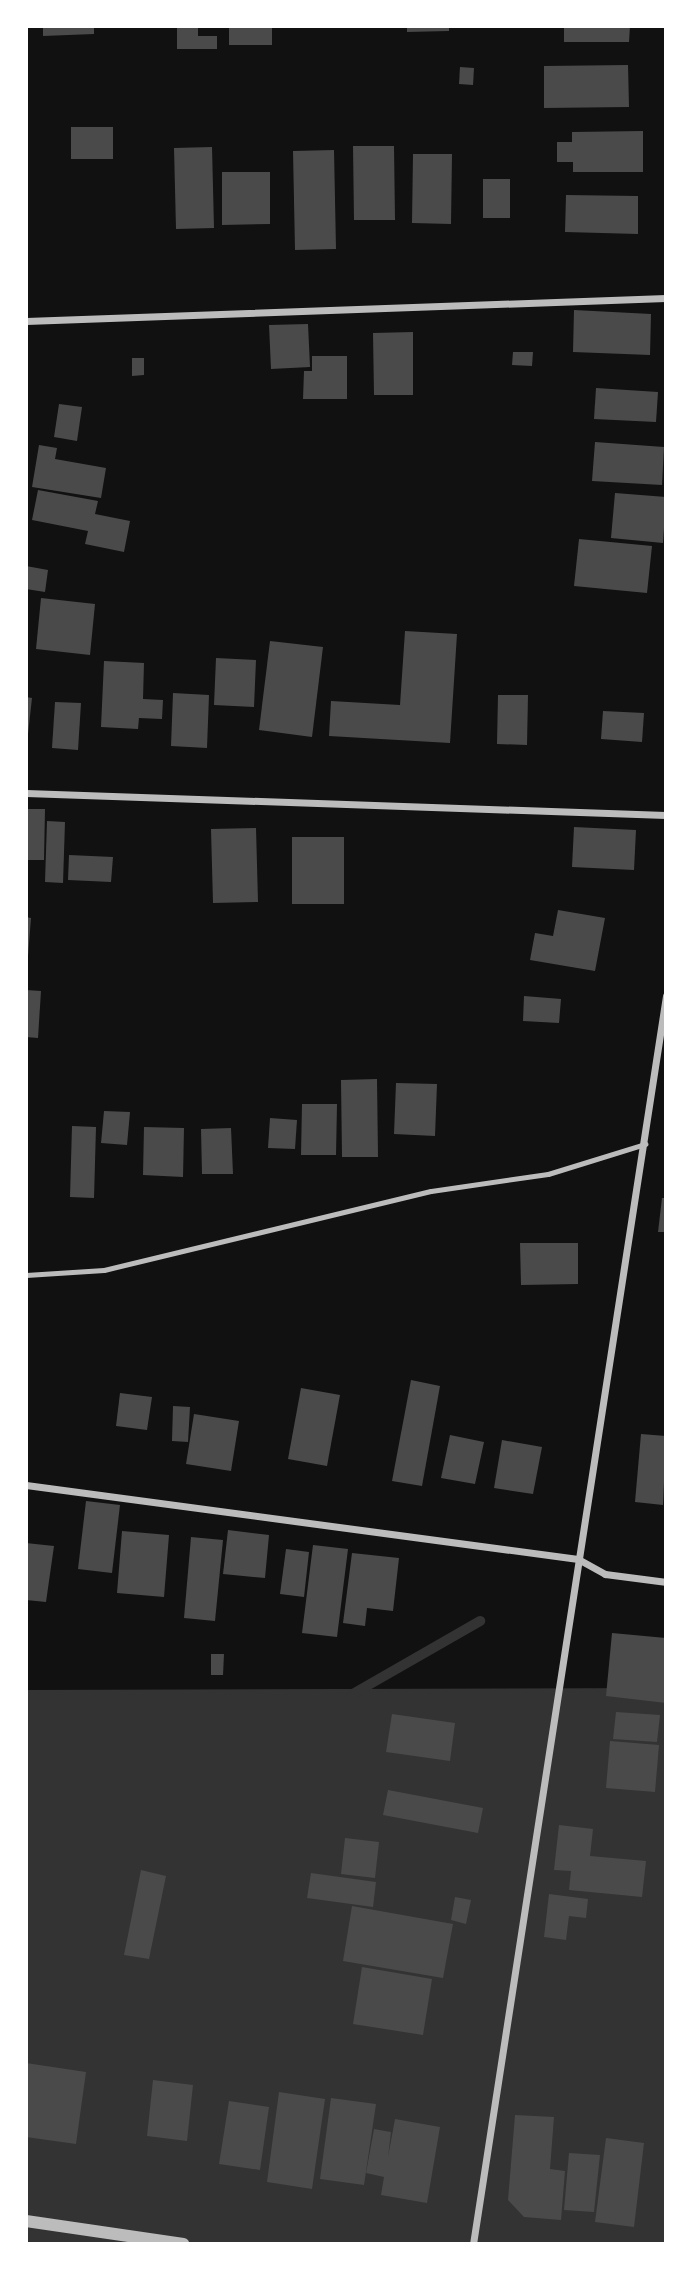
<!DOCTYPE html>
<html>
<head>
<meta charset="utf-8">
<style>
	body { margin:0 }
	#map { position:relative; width:692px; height:2270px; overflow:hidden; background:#111; font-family:"Roboto Condensed",sans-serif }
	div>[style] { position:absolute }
	.water>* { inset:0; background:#333 }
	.stream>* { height:10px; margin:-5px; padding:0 5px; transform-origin:5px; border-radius:5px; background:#333 }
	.building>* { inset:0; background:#4a4a4a }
	.service>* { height:5px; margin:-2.5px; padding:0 2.5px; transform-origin:2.5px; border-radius:2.5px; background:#bcbcbc }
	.minor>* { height:7px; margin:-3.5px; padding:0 3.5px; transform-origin:3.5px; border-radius:3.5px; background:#bcbcbc }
	.tertiary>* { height:12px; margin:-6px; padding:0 6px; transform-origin:6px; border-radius:6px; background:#bcbcbc }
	span { translate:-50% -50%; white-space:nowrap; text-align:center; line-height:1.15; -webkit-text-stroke:7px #fff; paint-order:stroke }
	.frame { position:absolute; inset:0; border:28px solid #fff; pointer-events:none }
</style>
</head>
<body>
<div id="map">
	<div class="water">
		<div style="clip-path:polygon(666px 1688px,666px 2244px,26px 2244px,26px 1690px)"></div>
	</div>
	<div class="stream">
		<div style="left:351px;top:1695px;width:149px;rotate:-29.8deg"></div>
	</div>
	<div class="building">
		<div style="clip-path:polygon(43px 26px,94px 26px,94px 34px,43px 36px)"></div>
		<div style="clip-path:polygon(177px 26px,198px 26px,198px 36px,217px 36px,217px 49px,177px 49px)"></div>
		<div style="clip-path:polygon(229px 26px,272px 26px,272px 45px,229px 45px)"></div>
		<div style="clip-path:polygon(407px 26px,449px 26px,449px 31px,407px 32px)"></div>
		<div style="clip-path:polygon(564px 26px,630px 26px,629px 42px,564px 42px)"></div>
		<div style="clip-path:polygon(628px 65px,629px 107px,544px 108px,544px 66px)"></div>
		<div style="clip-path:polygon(460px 67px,474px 68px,473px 85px,459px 84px)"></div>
		<div style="clip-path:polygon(71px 127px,113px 127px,113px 159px,71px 159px)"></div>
		<div style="clip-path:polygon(643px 131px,643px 172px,573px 172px,573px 162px,557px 162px,557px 142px,572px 142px,572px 132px)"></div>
		<div style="clip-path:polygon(353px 146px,394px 146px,395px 220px,354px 220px)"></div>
		<div style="clip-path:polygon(212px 147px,214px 228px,176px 229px,174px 148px)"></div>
		<div style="clip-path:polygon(334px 150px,336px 249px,295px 250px,293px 151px)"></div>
		<div style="clip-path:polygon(413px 154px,452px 154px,451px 224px,412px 223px)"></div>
		<div style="clip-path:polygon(222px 172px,270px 172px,270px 224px,222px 225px)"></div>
		<div style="clip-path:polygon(483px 179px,510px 179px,510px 218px,483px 218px)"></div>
		<div style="clip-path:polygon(566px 195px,638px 196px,638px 234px,565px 232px)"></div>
		<div style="clip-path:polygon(574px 310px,651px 314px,650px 355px,573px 352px)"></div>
		<div style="clip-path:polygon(308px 324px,310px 367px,271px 369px,269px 325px)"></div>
		<div style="clip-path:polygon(413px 332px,413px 395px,374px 395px,373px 333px)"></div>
		<div style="clip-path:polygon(513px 352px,533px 352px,532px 366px,512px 365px)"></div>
		<div style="clip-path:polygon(312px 356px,347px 356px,347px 399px,303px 399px,304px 371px,312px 371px)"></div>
		<div style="clip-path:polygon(132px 358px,144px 358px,144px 375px,132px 376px)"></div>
		<div style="clip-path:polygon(596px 388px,658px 392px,656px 422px,594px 419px)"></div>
		<div style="clip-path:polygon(59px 404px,82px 407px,77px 441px,54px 437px)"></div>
		<div style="clip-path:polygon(595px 442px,664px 447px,662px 485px,592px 481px)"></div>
		<div style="clip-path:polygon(39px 445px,57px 448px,55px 459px,106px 468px,101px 498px,32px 487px)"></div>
		<div style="clip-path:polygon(38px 490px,98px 501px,95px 514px,130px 521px,124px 552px,85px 544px,88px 531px,32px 520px)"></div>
		<div style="clip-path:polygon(615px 493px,666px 497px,663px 543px,611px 538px)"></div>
		<div style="clip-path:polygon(579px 539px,652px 546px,647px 593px,574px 586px)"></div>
		<div style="clip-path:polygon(26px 566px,48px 570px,45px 592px,26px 589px)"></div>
		<div style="clip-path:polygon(41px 598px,95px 604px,90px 655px,36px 649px)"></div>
		<div style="clip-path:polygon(405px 631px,457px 634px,450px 743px,329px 736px,331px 701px,400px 705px)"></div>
		<div style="clip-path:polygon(270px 641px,323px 647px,312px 737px,259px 730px)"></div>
		<div style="clip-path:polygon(216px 658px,256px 660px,254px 707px,214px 705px)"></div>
		<div style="clip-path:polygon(104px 661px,144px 663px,143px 699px,163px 700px,162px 719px,139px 718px,138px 729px,101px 727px)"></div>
		<div style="clip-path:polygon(173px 693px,209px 695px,207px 748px,171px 746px)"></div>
		<div style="clip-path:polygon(498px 695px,528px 695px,527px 745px,497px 744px)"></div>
		<div style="clip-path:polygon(26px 697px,32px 698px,28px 734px,26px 734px)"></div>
		<div style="clip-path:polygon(55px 702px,81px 703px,78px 750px,52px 748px)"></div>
		<div style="clip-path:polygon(603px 711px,644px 713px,642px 742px,601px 739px)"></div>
		<div style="clip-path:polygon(26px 809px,45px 809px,44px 860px,26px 860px)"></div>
		<div style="clip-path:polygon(47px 821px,65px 822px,63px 883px,45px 882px)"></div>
		<div style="clip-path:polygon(574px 827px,636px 830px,634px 870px,572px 867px)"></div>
		<div style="clip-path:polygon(256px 828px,258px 902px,213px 903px,211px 829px)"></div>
		<div style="clip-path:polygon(292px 837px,344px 837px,344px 904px,292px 904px)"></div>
		<div style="clip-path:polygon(69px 855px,113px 857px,111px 882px,68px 880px)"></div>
		<div style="clip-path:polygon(558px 910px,605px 918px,595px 971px,530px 960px,535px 933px,553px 936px)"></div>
		<div style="clip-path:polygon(26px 917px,31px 918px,28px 956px,26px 956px)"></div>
		<div style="clip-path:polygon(26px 990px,41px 991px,38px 1038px,26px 1037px)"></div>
		<div style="clip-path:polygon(524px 996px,561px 999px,559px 1023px,523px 1021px)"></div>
		<div style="clip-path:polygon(377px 1079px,378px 1157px,342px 1157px,341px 1080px)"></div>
		<div style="clip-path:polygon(396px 1083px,437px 1084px,435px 1136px,394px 1134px)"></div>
		<div style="clip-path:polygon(302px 1104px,337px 1104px,336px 1155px,301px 1155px)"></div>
		<div style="clip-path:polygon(104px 1111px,130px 1112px,127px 1145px,101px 1143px)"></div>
		<div style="clip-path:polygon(270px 1118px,297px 1120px,295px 1149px,268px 1148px)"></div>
		<div style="clip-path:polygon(72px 1126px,96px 1127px,94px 1198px,70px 1197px)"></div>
		<div style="clip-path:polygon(144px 1127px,184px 1128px,183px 1177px,143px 1175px)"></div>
		<div style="clip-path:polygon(231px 1128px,233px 1174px,202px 1174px,201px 1129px)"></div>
		<div style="clip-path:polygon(662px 1198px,666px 1198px,666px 1232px,658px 1232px)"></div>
		<div style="clip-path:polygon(520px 1243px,578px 1243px,578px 1284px,521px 1285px)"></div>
		<div style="clip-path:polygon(411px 1380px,440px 1386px,422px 1486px,392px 1481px)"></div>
		<div style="clip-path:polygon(301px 1388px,340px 1395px,327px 1466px,288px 1459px)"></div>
		<div style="clip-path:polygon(120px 1393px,152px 1397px,147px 1430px,116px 1426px)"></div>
		<div style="clip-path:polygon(173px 1406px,190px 1407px,188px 1442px,172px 1441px)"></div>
		<div style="clip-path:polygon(194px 1414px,239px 1421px,231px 1471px,186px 1464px)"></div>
		<div style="clip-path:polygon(641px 1434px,666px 1436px,663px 1505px,635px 1502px)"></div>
		<div style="clip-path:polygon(450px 1435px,484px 1442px,475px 1484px,441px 1478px)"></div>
		<div style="clip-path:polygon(502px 1440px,542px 1447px,533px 1494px,494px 1488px)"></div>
		<div style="clip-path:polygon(86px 1501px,120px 1505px,112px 1573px,78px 1569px)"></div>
		<div style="clip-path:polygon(228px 1530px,269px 1535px,265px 1578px,223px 1574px)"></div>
		<div style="clip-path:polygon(122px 1531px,169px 1535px,164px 1597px,117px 1593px)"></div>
		<div style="clip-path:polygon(191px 1537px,223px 1540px,215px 1621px,184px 1618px)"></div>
		<div style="clip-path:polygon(26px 1543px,54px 1546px,46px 1602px,26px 1600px)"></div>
		<div style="clip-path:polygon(313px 1545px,348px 1549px,337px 1637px,302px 1633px)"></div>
		<div style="clip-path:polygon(286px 1549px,309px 1552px,304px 1597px,280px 1594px)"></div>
		<div style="clip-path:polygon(352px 1553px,399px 1558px,393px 1611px,367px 1608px,365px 1626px,343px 1623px)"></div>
		<div style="clip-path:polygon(612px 1633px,666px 1638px,666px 1703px,606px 1696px)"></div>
		<div style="clip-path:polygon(211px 1654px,224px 1654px,223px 1675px,211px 1675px)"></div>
		<div style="clip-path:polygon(616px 1712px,660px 1715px,657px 1742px,613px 1739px)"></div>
		<div style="clip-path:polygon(392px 1714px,455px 1723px,450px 1761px,386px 1752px)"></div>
		<div style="clip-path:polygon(610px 1741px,659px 1745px,655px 1792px,606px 1788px)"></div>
		<div style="clip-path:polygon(388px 1790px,483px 1808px,478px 1833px,383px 1815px)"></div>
		<div style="clip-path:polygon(559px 1825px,593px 1829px,590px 1856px,646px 1861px,642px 1897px,569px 1890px,571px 1871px,554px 1870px)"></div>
		<div style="clip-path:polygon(345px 1838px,379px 1842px,375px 1878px,341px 1874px)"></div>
		<div style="clip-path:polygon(141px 1870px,166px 1876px,149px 1959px,124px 1955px)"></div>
		<div style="clip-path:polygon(311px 1873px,376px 1882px,373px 1907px,307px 1898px)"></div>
		<div style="clip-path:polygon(549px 1894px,588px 1899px,586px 1918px,569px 1916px,566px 1940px,544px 1937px)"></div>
		<div style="clip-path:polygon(455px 1897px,471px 1900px,466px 1924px,451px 1920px)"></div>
		<div style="clip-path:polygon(352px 1906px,453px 1924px,443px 1978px,343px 1961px)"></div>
		<div style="clip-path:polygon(362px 1967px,432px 1979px,423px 2035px,353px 2024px)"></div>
		<div style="clip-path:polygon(26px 2063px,86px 2072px,76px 2144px,26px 2137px)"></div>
		<div style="clip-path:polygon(153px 2080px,193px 2085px,187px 2141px,147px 2136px)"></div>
		<div style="clip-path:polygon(279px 2092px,325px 2099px,312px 2189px,267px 2182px)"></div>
		<div style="clip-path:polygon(331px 2098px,376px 2104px,364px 2185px,320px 2179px)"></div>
		<div style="clip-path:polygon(229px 2101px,269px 2107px,260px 2170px,219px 2164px)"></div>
		<div style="clip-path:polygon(515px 2115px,554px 2117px,550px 2169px,565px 2171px,561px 2220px,524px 2217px,508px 2200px)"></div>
		<div style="clip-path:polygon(395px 2119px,440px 2127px,427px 2203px,381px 2195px,384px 2177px,366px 2173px,374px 2129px,391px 2132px,388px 2157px)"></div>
		<div style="clip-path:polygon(606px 2138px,644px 2143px,634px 2227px,595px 2222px)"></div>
		<div style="clip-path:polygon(569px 2153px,600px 2155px,594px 2212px,564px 2210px)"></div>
	</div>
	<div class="service">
		<div style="left:26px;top:1275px;width:78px;rotate:-3.7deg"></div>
		<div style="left:104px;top:1270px;width:336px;rotate:-13.6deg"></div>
		<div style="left:431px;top:1191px;width:118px;rotate:-8.3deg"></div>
		<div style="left:548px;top:1174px;width:102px;rotate:-17.2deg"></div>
	</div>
	<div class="minor">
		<div style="left:26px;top:321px;width:640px;rotate:-2.06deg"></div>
		<div style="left:26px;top:793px;width:640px;rotate:1.97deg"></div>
		<div style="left:26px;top:1485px;width:557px;rotate:7.64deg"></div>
		<div style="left:578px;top:1559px;width:31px;rotate:29deg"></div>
		<div style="left:605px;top:1574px;width:62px;rotate:7.5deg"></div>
		<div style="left:473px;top:2244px;width:1263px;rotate:-81.21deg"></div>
	</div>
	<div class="tertiary">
		<div style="left:26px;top:2221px;width:159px;rotate:8.3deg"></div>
	</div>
	<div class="frame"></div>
</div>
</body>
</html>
